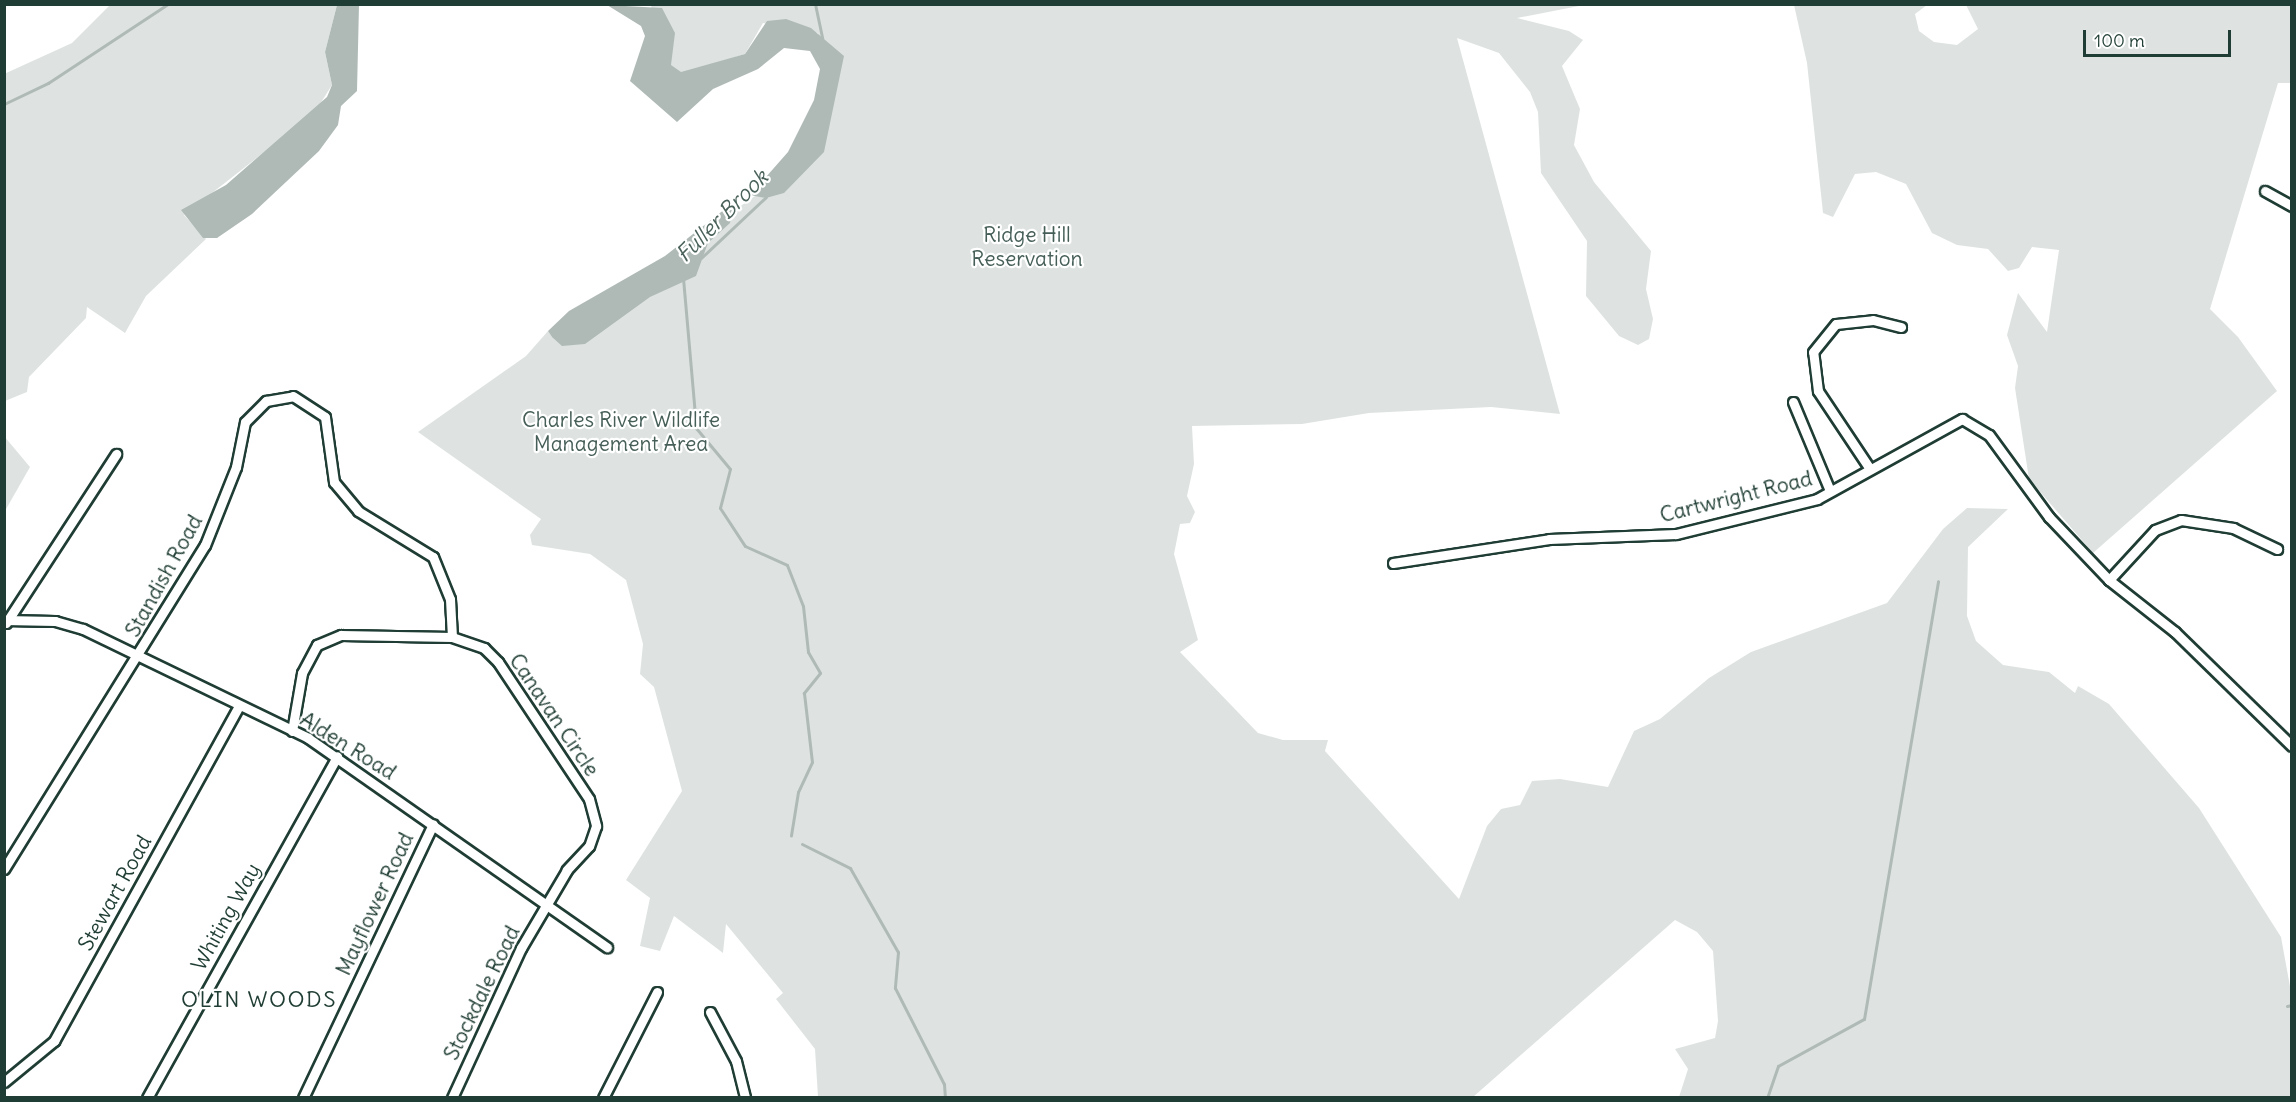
<!DOCTYPE html>
<html>
<head>
<meta charset="utf-8">
<style>
	body { margin:0 }
	#map { position:relative; width:2296px; height:1102px; overflow:hidden; background:#fff; font-family:Delius,sans-serif }
	div>[style] { position:absolute }
	.green>* { inset:0; background:#dee3e2 }
	.water>* { inset:0; background:#afbab7 }
	.stream>* { height:3px; margin:-1.5px; padding:0 1.5px; transform-origin:1.5px; border-radius:1.5px; background:#afbab7 }
	.roads { filter:drop-shadow(2px 0 #1f3d34) drop-shadow(-2px 0 #1f3d34) drop-shadow(0 2px #1f3d34) drop-shadow(0 -2px #1f3d34) }
	.minor>* { height:9px; margin:-4.5px; padding:0 4.5px; transform-origin:4.5px; border-radius:4.5px; background:#fff }
	span { translate:-50% -50%; white-space:nowrap; text-align:center; line-height:1.15; -webkit-text-stroke:4.5px #fff; paint-order:stroke }
	.park-label { font-size:21px; color:#455e57 }
	.street-label { font-size:21px; color:#1f3d34 }
	.water-label { font-size:22px; color:#4a625b; font-style:italic }
	.neighbourhood-label { font-size:22px; color:#1f3d34; letter-spacing:1.5px }
	.frame { position:absolute; inset:0; border:6px solid #1f3d34; pointer-events:none }
	.scale { position:absolute; left:2083px; top:30px; width:148px; height:27px; box-sizing:border-box; border:3px solid #1f3d34; border-top:0; padding-left:8px; font-size:18px; line-height:21px; white-space:nowrap; color:#1f3d34; -webkit-text-stroke:4px #fff; paint-order:stroke }
</style>
</head>
<body>
<div id="map">
	<div class="green">
		<div style="clip-path:polygon(110px 5px,337px 5px,325px 52px,332px 85px,315px 112px,184px 215px,206px 239px,146px 296px,125px 333px,87px 307px,86px 318px,29px 377px,27px 392px,5px 401px,4px 74px,72px 43px)"></div>
		<div style="clip-path:polygon(651px 5px,1584px 5px,1517px 18px,1569px 31px,1583px 40px,1562px 66px,1580px 109px,1574px 145px,1594px 182px,1651px 251px,1646px 289px,1653px 319px,1649px 339px,1638px 345px,1619px 336px,1586px 296px,1587px 241px,1541px 173px,1538px 112px,1530px 92px,1499px 53px,1457px 38px,1560px 414px,1491px 407px,1369px 413px,1302px 424px,1192px 426px,1194px 464px,1187px 496px,1195px 512px,1190px 523px,1180px 524px,1174px 554px,1198px 640px,1180px 652px,1258px 733px,1283px 740px,1328px 740px,1325px 751px,1459px 899px,1487px 826px,1501px 809px,1520px 805px,1532px 781px,1560px 779px,1608px 787px,1634px 731px,1660px 719px,1709px 678px,1751px 652px,1887px 603px,1943px 529px,1967px 508px,2008px 509px,1968px 547px,1967px 616px,1976px 641px,2003px 665px,2049px 672px,2075px 693px,2078px 686px,2109px 704px,2199px 808px,2281px 937px,2291px 992px,2291px 1097px,1679px 1097px,1688px 1069px,1675px 1049px,1715px 1038px,1718px 1021px,1713px 951px,1697px 932px,1675px 920px,1473px 1097px,818px 1097px,815px 1049px,776px 999px,783px 993px,726px 924px,723px 953px,674px 916px,660px 951px,640px 946px,650px 898px,626px 880px,682px 791px,654px 687px,640px 674px,643px 644px,626px 580px,590px 554px,532px 545px,530px 535px,541px 519px,418px 432px,526px 356px,548px 331px,552px 337px,755px 196px,795px 162px,824px 75px,818px 33px,763px 23px,745px 54px,678px 75px,666px 69px)"></div>
		<div style="clip-path:polygon(1794px 5px,1927px 5px,1915px 14px,1919px 31px,1934px 42px,1957px 45px,1978px 29px,1966px 5px,2291px 5px,2291px 93px,2290px 83px,2278px 83px,2210px 309px,2238px 337px,2277px 391px,2093px 553px,2029px 479px,2015px 388px,2018px 366px,2007px 335px,2018px 293px,2047px 332px,2059px 250px,2032px 247px,2019px 268px,2008px 271px,1988px 249px,1957px 245px,1932px 233px,1906px 184px,1876px 172px,1855px 174px,1833px 217px,1823px 213px,1807px 63px)"></div>
		<div style="clip-path:polygon(4px 436px,30px 467px,5px 511px,4px 511px)"></div>
	</div>
	<div class="water">
		<div style="clip-path:polygon(337px 5px,359px 5px,357px 91px,341px 106px,338px 125px,319px 151px,252px 214px,217px 238px,203px 238px,181px 210px,226px 185px,327px 97px,332px 85px,325px 52px)"></div>
		<div style="clip-path:polygon(607px 5px,662px 8px,675px 33px,671px 65px,681px 72px,745px 54px,767px 21px,786px 19px,811px 28px,844px 56px,824px 152px,784px 193px,766px 198px,750px 195px,788px 152px,814px 100px,820px 69px,810px 51px,784px 48px,758px 69px,713px 89px,677px 122px,630px 81px,645px 36px,641px 26px)"></div>
		<div style="clip-path:polygon(725px 209px,732px 210px,730px 223px,708px 243px,696px 276px,650px 297px,585px 344px,562px 346px,552px 337px,548px 331px,569px 311px,665px 256px)"></div>
	</div>
	<div class="stream">
		<div style="left:815px;top:4px;width:35px;rotate:78deg"></div>
		<div style="left:4px;top:104px;width:49px;rotate:-25.5deg"></div>
		<div style="left:48px;top:83px;width:144px;rotate:-33.4deg"></div>
		<div style="left:701px;top:258px;width:89px;rotate:-43.2deg"></div>
		<div style="left:683px;top:278px;width:151px;rotate:85deg"></div>
		<div style="left:696px;top:428px;width:53px;rotate:50.3deg"></div>
		<div style="left:730px;top:469px;width:40px;rotate:104.4deg"></div>
		<div style="left:720px;top:508px;width:45px;rotate:56.7deg"></div>
		<div style="left:745px;top:546px;width:46px;rotate:24.3deg"></div>
		<div style="left:787px;top:565px;width:44px;rotate:68.7deg"></div>
		<div style="left:803px;top:606px;width:46px;rotate:83.8deg"></div>
		<div style="left:808px;top:652px;width:24px;rotate:60deg"></div>
		<div style="left:820px;top:673px;width:26px;rotate:129deg"></div>
		<div style="left:804px;top:693px;width:69px;rotate:83.4deg"></div>
		<div style="left:812px;top:762px;width:33px;rotate:115deg"></div>
		<div style="left:798px;top:792px;width:44px;rotate:99.2deg"></div>
		<div style="left:802px;top:844px;width:54px;rotate:26.6deg"></div>
		<div style="left:850px;top:868px;width:97px;rotate:60.3deg"></div>
		<div style="left:898px;top:952px;width:36px;rotate:95deg"></div>
		<div style="left:895px;top:988px;width:108px;rotate:63deg"></div>
		<div style="left:944px;top:1084px;width:14px;rotate:86deg"></div>
		<div style="left:2287px;top:1006px;width:5px;rotate:-11deg"></div>
		<div style="left:1767px;top:1098px;width:34px;rotate:-71deg"></div>
		<div style="left:1778px;top:1066px;width:98px;rotate:-28.7deg"></div>
		<div style="left:1864px;top:1019px;width:444px;rotate:-80.4deg"></div>
	</div>
	<div class="roads">
		<div class="minor">
			<div style="left:2265px;top:191px;width:31px;rotate:29deg"></div>
			<div style="left:1793px;top:402px;width:96px;rotate:67.4deg"></div>
			<div style="left:1870px;top:469px;width:94px;rotate:-123.7deg"></div>
			<div style="left:1818px;top:391px;width:39px;rotate:-97deg"></div>
			<div style="left:1813px;top:352px;width:36px;rotate:-51deg"></div>
			<div style="left:1836px;top:324px;width:37px;rotate:-6deg"></div>
			<div style="left:1873px;top:320px;width:29px;rotate:14deg"></div>
			<div style="left:1393px;top:563px;width:158px;rotate:-8.7deg"></div>
			<div style="left:1549px;top:539px;width:127px;rotate:-2.3deg"></div>
			<div style="left:1676px;top:534px;width:145px;rotate:-13.9deg"></div>
			<div style="left:1817px;top:499px;width:166px;rotate:-28.9deg"></div>
			<div style="left:1962px;top:419px;width:31px;rotate:31deg"></div>
			<div style="left:1989px;top:435px;width:102px;rotate:53.8deg"></div>
			<div style="left:2049px;top:517px;width:87px;rotate:46.4deg"></div>
			<div style="left:2109px;top:580px;width:84px;rotate:38.2deg"></div>
			<div style="left:2175px;top:632px;width:163px;rotate:44.3deg"></div>
			<div style="left:2109px;top:580px;width:68px;rotate:-47.4deg"></div>
			<div style="left:2155px;top:530px;width:28px;rotate:-21deg"></div>
			<div style="left:2181px;top:520px;width:53px;rotate:8.7deg"></div>
			<div style="left:2233px;top:528px;width:49px;rotate:25.5deg"></div>
			<div style="left:4px;top:620px;width:51px;rotate:1.1deg"></div>
			<div style="left:55px;top:621px;width:29px;rotate:16deg"></div>
			<div style="left:83px;top:629px;width:250px;rotate:25.8deg"></div>
			<div style="left:308px;top:738px;width:365px;rotate:35deg"></div>
			<div style="left:6px;top:623px;width:202px;rotate:-56.9deg"></div>
			<div style="left:292px;top:731px;width:59px;rotate:-80.2deg"></div>
			<div style="left:302px;top:673px;width:32px;rotate:-62deg"></div>
			<div style="left:317px;top:645px;width:26px;rotate:-23deg"></div>
			<div style="left:341px;top:635px;width:111px;rotate:1deg"></div>
			<div style="left:452px;top:637px;width:34px;rotate:19deg"></div>
			<div style="left:484px;top:648px;width:20px;rotate:45deg"></div>
			<div style="left:498px;top:662px;width:164px;rotate:56.4deg"></div>
			<div style="left:589px;top:799px;width:28px;rotate:75deg"></div>
			<div style="left:596px;top:826px;width:21px;rotate:109deg"></div>
			<div style="left:589px;top:846px;width:33px;rotate:133deg"></div>
			<div style="left:567px;top:870px;width:91px;rotate:120.5deg"></div>
			<div style="left:521px;top:948px;width:165px;rotate:114.7deg"></div>
			<div style="left:4px;top:869px;width:381px;rotate:-58.2deg"></div>
			<div style="left:205px;top:545px;width:84px;rotate:-68.3deg"></div>
			<div style="left:236px;top:467px;width:46px;rotate:-78.7deg"></div>
			<div style="left:245px;top:422px;width:30px;rotate:-45deg"></div>
			<div style="left:266px;top:401px;width:27px;rotate:-10deg"></div>
			<div style="left:293px;top:396px;width:38px;rotate:33deg"></div>
			<div style="left:325px;top:417px;width:66px;rotate:82.1deg"></div>
			<div style="left:334px;top:482px;width:38px;rotate:50deg"></div>
			<div style="left:358px;top:511px;width:88px;rotate:31.5deg"></div>
			<div style="left:433px;top:557px;width:45px;rotate:68deg"></div>
			<div style="left:450px;top:599px;width:38px;rotate:87deg"></div>
			<div style="left:710px;top:1012px;width:55px;rotate:62deg"></div>
			<div style="left:736px;top:1061px;width:38px;rotate:76deg"></div>
			<div style="left:4px;top:1082px;width:65px;rotate:-39.4deg"></div>
			<div style="left:54px;top:1041px;width:383px;rotate:-61.1deg"></div>
			<div style="left:147px;top:1098px;width:391px;rotate:-60.9deg"></div>
			<div style="left:303px;top:1098px;width:303px;rotate:-64.6deg"></div>
			<div style="left:603px;top:1098px;width:119px;rotate:-63deg"></div>
		</div>
	</div>
	<div class="park-label">
		<span style="left:1027px;top:247px">Ridge Hill<br>Reservation</span>
		<span style="left:621px;top:432px">Charles River Wildlife<br>Management Area</span>
	</div>
	<div class="street-label">
		<span style="left:1736px;top:497px;rotate:-14deg">Cartwright Road</span>
		<span style="left:164px;top:576px;rotate:-61deg">Standish Road</span>
		<span style="left:554px;top:715px;rotate:56deg">Canavan Circle</span>
		<span style="left:348px;top:746px;rotate:32deg">Alden Road</span>
		<span style="left:115px;top:893px;rotate:-61deg">Stewart Road</span>
		<span style="left:375px;top:904px;rotate:-65deg">Mayflower Road</span>
		<span style="left:226px;top:917px;rotate:-61deg">Whiting Way</span>
		<span style="left:482px;top:993px;rotate:-64deg">Stockdale Road</span>
	</div>
	<div class="water-label">
		<span style="left:722px;top:216px;rotate:-45deg">Fuller Brook</span>
	</div>
	<div class="neighbourhood-label">
		<span style="left:259px;top:1000px">OLIN WOODS</span>
	</div>
	<div class="frame"></div>
	<div class="scale">100 m</div>
</div>
</body>
</html>
